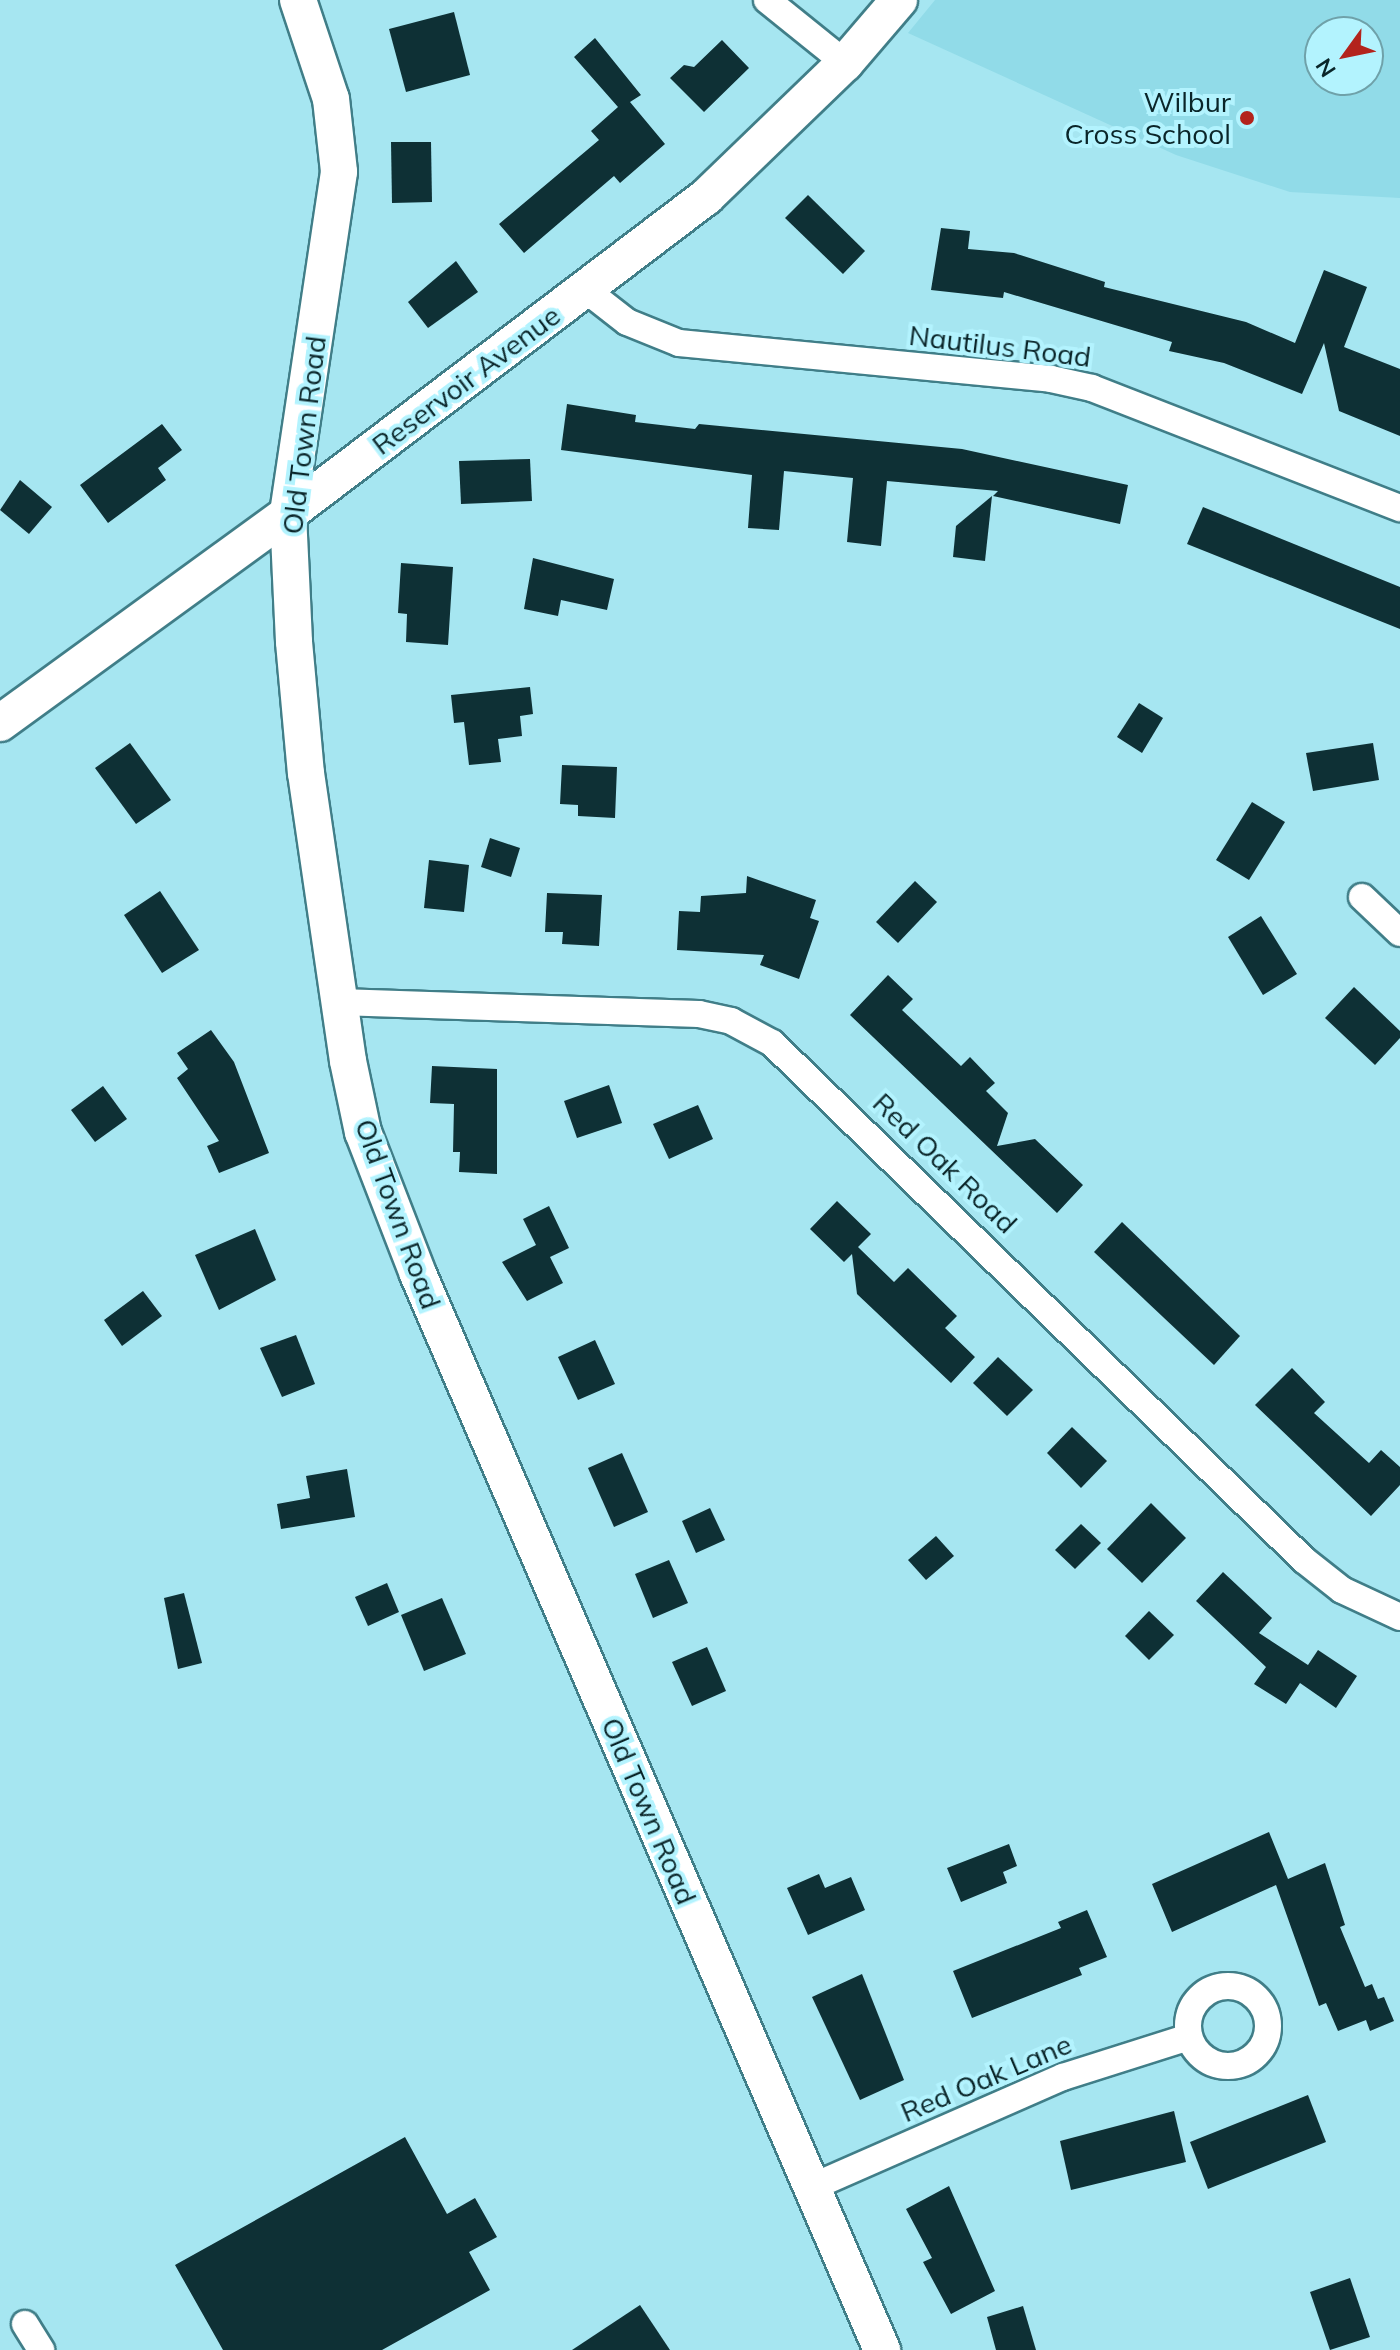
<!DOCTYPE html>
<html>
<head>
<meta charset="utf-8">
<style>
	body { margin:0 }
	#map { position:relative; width:1400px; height:2350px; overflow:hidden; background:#a6e6f1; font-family:Mulish,sans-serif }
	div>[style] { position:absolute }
	.built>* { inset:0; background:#91dbe8 }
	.building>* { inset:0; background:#0e3035 }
	.roads { filter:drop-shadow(2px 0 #407e88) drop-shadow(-2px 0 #407e88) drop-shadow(0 2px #407e88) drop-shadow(0 -2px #407e88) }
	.street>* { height:26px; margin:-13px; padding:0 13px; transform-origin:13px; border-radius:13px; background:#fff }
	.street>.ring { margin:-13px; padding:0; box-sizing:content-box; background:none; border:26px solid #fff; border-radius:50% }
	.secondary>* { height:36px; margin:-18px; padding:0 18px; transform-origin:18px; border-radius:18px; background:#fff }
	.dots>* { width:22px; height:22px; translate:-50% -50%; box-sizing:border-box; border:4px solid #b3f3fe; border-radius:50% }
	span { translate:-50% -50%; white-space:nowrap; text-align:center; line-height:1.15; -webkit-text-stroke:8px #b3f3fe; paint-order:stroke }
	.poi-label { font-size:28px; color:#0a2529 }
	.right { translate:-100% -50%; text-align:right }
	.street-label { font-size:28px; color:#0a2529 }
	.north { position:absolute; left:1304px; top:16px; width:80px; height:80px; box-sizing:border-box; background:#b3f3fe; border:2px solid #6fa1a9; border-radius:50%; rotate:237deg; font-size:22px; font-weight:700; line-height:32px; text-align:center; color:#0a2529 }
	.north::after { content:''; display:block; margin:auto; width:28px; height:36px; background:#b3231c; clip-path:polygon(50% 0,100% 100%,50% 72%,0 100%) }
</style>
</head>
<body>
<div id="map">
	<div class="built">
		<div style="clip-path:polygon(evenodd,935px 0,1400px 0,1400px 198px,1290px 192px,1176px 155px,908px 33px,935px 0,1320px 32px,1368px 32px,1368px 80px,1320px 80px,1320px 32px)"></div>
	</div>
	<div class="building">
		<div style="clip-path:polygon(454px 12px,470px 75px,406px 92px,389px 29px)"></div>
		<div style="clip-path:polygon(595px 38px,641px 95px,630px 102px,665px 144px,620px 183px,614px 176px,524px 253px,499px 224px,599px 140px,591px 131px,618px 107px,574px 57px)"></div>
		<div style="clip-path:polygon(722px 40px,749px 68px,704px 112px,670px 78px,684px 65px,694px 67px)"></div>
		<div style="clip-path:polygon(391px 142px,431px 142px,432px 202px,392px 203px)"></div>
		<div style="clip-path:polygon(808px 195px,865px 251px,843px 274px,785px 218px)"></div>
		<div style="clip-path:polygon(941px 228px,970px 231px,968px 249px,1014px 253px,1105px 282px,1104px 287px,1246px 322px,1295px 343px,1324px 270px,1367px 287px,1344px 347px,1400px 369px,1400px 436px,1339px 411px,1324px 343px,1302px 394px,1224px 363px,1169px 351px,1172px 342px,1004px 292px,1003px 298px,931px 290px)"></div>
		<div style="clip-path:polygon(456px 261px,478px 292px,428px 328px,408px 302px)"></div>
		<div style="clip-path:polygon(567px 404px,636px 415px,635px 422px,695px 429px,699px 424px,962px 449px,1128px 485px,1120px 524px,993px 496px,998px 491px,887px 481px,881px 546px,847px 542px,853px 478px,784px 471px,779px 530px,748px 528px,752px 475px,561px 450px)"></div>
		<div style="clip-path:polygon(162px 424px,182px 450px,158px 468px,166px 480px,108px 523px,80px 485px)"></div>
		<div style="clip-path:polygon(530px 459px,532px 501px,461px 504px,459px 461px)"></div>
		<div style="clip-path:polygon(20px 480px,52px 507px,29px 534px,0 510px)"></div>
		<div style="clip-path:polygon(992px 496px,985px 561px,953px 557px,956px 526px)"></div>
		<div style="clip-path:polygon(1203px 507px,1400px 587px,1400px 629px,1187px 544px)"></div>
		<div style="clip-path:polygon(533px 558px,614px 579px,607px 610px,561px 600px,558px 616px,524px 609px)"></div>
		<div style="clip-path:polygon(401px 563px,453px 567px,448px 645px,406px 642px,407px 614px,398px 613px)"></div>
		<div style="clip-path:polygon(530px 687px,533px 714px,520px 716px,522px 736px,498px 739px,501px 762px,469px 765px,464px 722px,454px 723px,451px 695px)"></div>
		<div style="clip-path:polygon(1139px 703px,1163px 718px,1142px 753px,1117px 737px)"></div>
		<div style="clip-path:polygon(130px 743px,171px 800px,136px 824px,95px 768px)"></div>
		<div style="clip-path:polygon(1373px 743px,1379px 780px,1313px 791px,1306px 753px)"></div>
		<div style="clip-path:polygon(562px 765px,617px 767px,615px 818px,578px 816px,578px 805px,560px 804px)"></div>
		<div style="clip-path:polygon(1252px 802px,1285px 822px,1249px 880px,1216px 860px)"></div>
		<div style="clip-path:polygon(490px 838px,520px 848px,511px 877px,481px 867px)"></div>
		<div style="clip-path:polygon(429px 860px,469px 865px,464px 912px,424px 908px)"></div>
		<div style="clip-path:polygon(747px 876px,816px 900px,810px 918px,819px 921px,799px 979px,760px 965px,764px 955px,677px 950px,679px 911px,700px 912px,701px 896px,746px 893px)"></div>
		<div style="clip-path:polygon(915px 881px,937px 902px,898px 943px,876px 922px)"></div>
		<div style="clip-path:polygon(160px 891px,199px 950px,162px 973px,124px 915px)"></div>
		<div style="clip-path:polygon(547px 893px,602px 895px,599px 946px,562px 944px,563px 932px,545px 932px)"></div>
		<div style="clip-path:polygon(1261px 916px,1297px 974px,1263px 995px,1228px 937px)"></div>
		<div style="clip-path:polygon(888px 975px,913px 999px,902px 1010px,961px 1066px,970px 1057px,995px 1083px,986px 1091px,1008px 1113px,997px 1146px,1035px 1139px,1083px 1185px,1057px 1213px,850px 1015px)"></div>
		<div style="clip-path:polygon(1354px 987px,1400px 1031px,1400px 1038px,1375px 1065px,1325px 1018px)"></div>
		<div style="clip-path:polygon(211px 1030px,234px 1062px,269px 1153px,219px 1173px,207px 1146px,219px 1141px,177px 1078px,188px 1069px,177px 1053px)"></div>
		<div style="clip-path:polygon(432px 1066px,497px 1069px,497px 1174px,459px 1172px,460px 1152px,453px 1152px,454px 1104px,430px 1103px)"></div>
		<div style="clip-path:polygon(609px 1085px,622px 1123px,577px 1138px,564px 1101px)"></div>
		<div style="clip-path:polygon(103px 1086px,127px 1119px,95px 1142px,71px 1110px)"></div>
		<div style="clip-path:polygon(698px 1105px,713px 1139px,669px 1159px,653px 1124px)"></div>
		<div style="clip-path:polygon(837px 1201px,871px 1234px,858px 1247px,894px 1282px,908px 1268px,957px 1316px,945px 1328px,975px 1357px,951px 1383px,857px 1294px,852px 1254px,844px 1262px,810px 1229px)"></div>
		<div style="clip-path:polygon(549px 1206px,569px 1248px,550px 1257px,563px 1283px,527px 1301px,502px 1262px,536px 1245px,523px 1219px)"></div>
		<div style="clip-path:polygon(1122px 1222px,1240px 1336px,1214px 1365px,1094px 1252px)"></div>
		<div style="clip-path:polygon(255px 1229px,276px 1280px,219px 1310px,195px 1255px)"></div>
		<div style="clip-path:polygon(143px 1291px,162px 1316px,122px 1346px,104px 1320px)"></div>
		<div style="clip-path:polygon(296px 1335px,315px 1384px,282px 1397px,260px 1348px)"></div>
		<div style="clip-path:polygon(595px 1340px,615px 1384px,578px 1400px,558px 1357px)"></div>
		<div style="clip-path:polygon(998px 1357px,1033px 1390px,1007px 1416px,973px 1383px)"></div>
		<div style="clip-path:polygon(1292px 1368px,1325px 1402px,1314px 1413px,1369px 1463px,1381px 1450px,1400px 1467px,1400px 1485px,1371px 1516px,1255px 1405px)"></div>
		<div style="clip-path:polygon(1072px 1427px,1107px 1461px,1081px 1488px,1047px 1453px)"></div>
		<div style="clip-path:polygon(622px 1453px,648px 1512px,614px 1527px,588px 1468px)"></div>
		<div style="clip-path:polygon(347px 1469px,355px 1517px,281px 1529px,277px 1504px,310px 1498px,306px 1476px)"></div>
		<div style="clip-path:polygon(1151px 1503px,1186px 1538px,1142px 1583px,1107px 1549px)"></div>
		<div style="clip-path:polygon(710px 1508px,725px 1540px,696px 1553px,682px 1521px)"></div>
		<div style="clip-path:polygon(1081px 1524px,1101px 1543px,1075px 1569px,1055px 1550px)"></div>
		<div style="clip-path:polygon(936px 1536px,954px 1556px,926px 1580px,908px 1560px)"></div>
		<div style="clip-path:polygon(669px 1560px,688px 1603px,653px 1618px,635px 1574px)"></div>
		<div style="clip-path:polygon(1223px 1572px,1272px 1618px,1259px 1633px,1308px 1665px,1318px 1650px,1357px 1676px,1336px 1708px,1300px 1683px,1286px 1704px,1254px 1684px,1266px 1667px,1196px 1601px)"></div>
		<div style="clip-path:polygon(387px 1583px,399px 1612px,368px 1626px,355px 1597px)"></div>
		<div style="clip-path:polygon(184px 1593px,202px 1663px,178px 1669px,164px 1598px)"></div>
		<div style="clip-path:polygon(442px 1598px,466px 1654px,424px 1671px,401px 1615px)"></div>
		<div style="clip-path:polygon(1149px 1611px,1174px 1635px,1149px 1660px,1125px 1636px)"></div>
		<div style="clip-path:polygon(707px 1647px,726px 1691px,692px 1706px,672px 1662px)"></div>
		<div style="clip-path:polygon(1269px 1832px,1288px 1879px,1325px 1863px,1345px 1925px,1340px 1927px,1365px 1987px,1372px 1984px,1378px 1999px,1384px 1997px,1394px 2021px,1370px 2031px,1366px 2020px,1338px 2031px,1326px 2003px,1319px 2006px,1276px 1885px,1172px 1932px,1152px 1884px)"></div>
		<div style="clip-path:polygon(1009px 1844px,1017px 1866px,1003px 1872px,1007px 1883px,961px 1902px,947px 1868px)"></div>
		<div style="clip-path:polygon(819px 1874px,825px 1888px,851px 1877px,865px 1910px,808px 1935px,787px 1888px)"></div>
		<div style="clip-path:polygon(1087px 1910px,1107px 1957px,1079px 1968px,1082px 1975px,972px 2018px,953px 1971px,1061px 1928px,1058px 1922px)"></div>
		<div style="clip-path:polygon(862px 1974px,904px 2080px,860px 2100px,812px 1997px)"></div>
		<div style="clip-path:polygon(1308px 2095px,1326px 2142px,1208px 2189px,1190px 2142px)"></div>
		<div style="clip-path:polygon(1174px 2111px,1186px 2162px,1071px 2190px,1060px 2141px)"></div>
		<div style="clip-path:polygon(405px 2137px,447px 2214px,475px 2198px,497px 2237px,469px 2252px,490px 2290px,382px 2350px,223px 2350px,175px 2265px)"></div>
		<div style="clip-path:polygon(949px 2186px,995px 2291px,951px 2314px,923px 2262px,932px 2258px,906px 2209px)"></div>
		<div style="clip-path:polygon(1350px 2278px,1370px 2337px,1330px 2350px,1310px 2292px)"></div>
		<div style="clip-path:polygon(640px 2305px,670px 2350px,572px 2350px)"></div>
		<div style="clip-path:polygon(1023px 2306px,1036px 2350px,996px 2350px,987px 2317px)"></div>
	</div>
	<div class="roads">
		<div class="street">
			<div style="left:767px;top:0;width:100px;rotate:38.9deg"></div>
			<div style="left:586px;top:290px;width:52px;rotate:38deg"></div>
			<div style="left:627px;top:322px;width:56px;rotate:22deg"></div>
			<div style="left:679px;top:343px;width:374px;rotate:5.5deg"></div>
			<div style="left:1051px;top:379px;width:42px;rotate:12.4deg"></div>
			<div style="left:1092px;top:388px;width:331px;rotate:21.3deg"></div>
			<div style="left:1362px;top:897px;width:52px;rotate:43.5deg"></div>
			<div style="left:339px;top:1002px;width:360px;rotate:1.9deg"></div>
			<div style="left:699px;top:1014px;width:33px;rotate:12deg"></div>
			<div style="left:731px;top:1021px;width:47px;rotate:28.2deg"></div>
			<div style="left:772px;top:1043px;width:742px;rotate:44.18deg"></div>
			<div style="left:1304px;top:1560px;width:48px;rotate:38.3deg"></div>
			<div style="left:1342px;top:1590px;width:64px;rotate:25deg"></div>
			<div class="ring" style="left:1188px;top:1986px;width:54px;height:54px"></div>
			<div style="left:812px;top:2187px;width:274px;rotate:-23.7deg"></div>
			<div style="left:1063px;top:2077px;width:132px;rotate:-17.6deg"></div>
			<div style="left:25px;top:2324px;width:31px;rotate:58deg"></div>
		</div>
		<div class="secondary">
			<div style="left:298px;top:0;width:104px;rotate:71.6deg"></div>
			<div style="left:331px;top:99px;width:73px;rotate:83.7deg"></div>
			<div style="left:339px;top:172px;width:346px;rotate:98.5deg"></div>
			<div style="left:288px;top:514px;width:128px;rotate:87.3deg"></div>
			<div style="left:294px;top:642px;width:132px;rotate:84.8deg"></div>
			<div style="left:306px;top:773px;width:291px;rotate:81.7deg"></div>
			<div style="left:348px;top:1061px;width:73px;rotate:78.1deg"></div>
			<div style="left:363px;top:1132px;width:152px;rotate:68.8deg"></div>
			<div style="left:418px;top:1274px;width:1172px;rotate:66.67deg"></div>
			<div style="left:0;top:723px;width:356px;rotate:-36deg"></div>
			<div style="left:288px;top:514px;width:525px;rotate:-37.18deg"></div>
			<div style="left:706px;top:197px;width:193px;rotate:-44deg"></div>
			<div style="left:845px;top:63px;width:83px;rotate:-49.4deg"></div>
		</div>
	</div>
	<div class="dots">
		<div style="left:1247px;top:118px;background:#b3231c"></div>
	</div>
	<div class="poi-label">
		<span class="right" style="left:1231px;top:118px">Wilbur<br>Cross School</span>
	</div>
	<div class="street-label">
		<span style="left:1000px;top:346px;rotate:7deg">Nautilus Road</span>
		<span style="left:466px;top:380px;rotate:-37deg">Reservoir Avenue</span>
		<span style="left:304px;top:435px;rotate:-83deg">Old Town Road</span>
		<span style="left:945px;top:1163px;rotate:44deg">Red Oak Road</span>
		<span style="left:398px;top:1214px;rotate:70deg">Old Town Road</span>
		<span style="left:649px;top:1811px;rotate:67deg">Old Town Road</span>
		<span style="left:986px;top:2078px;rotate:-23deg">Red Oak Lane</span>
	</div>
	<div class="north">N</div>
</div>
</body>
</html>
